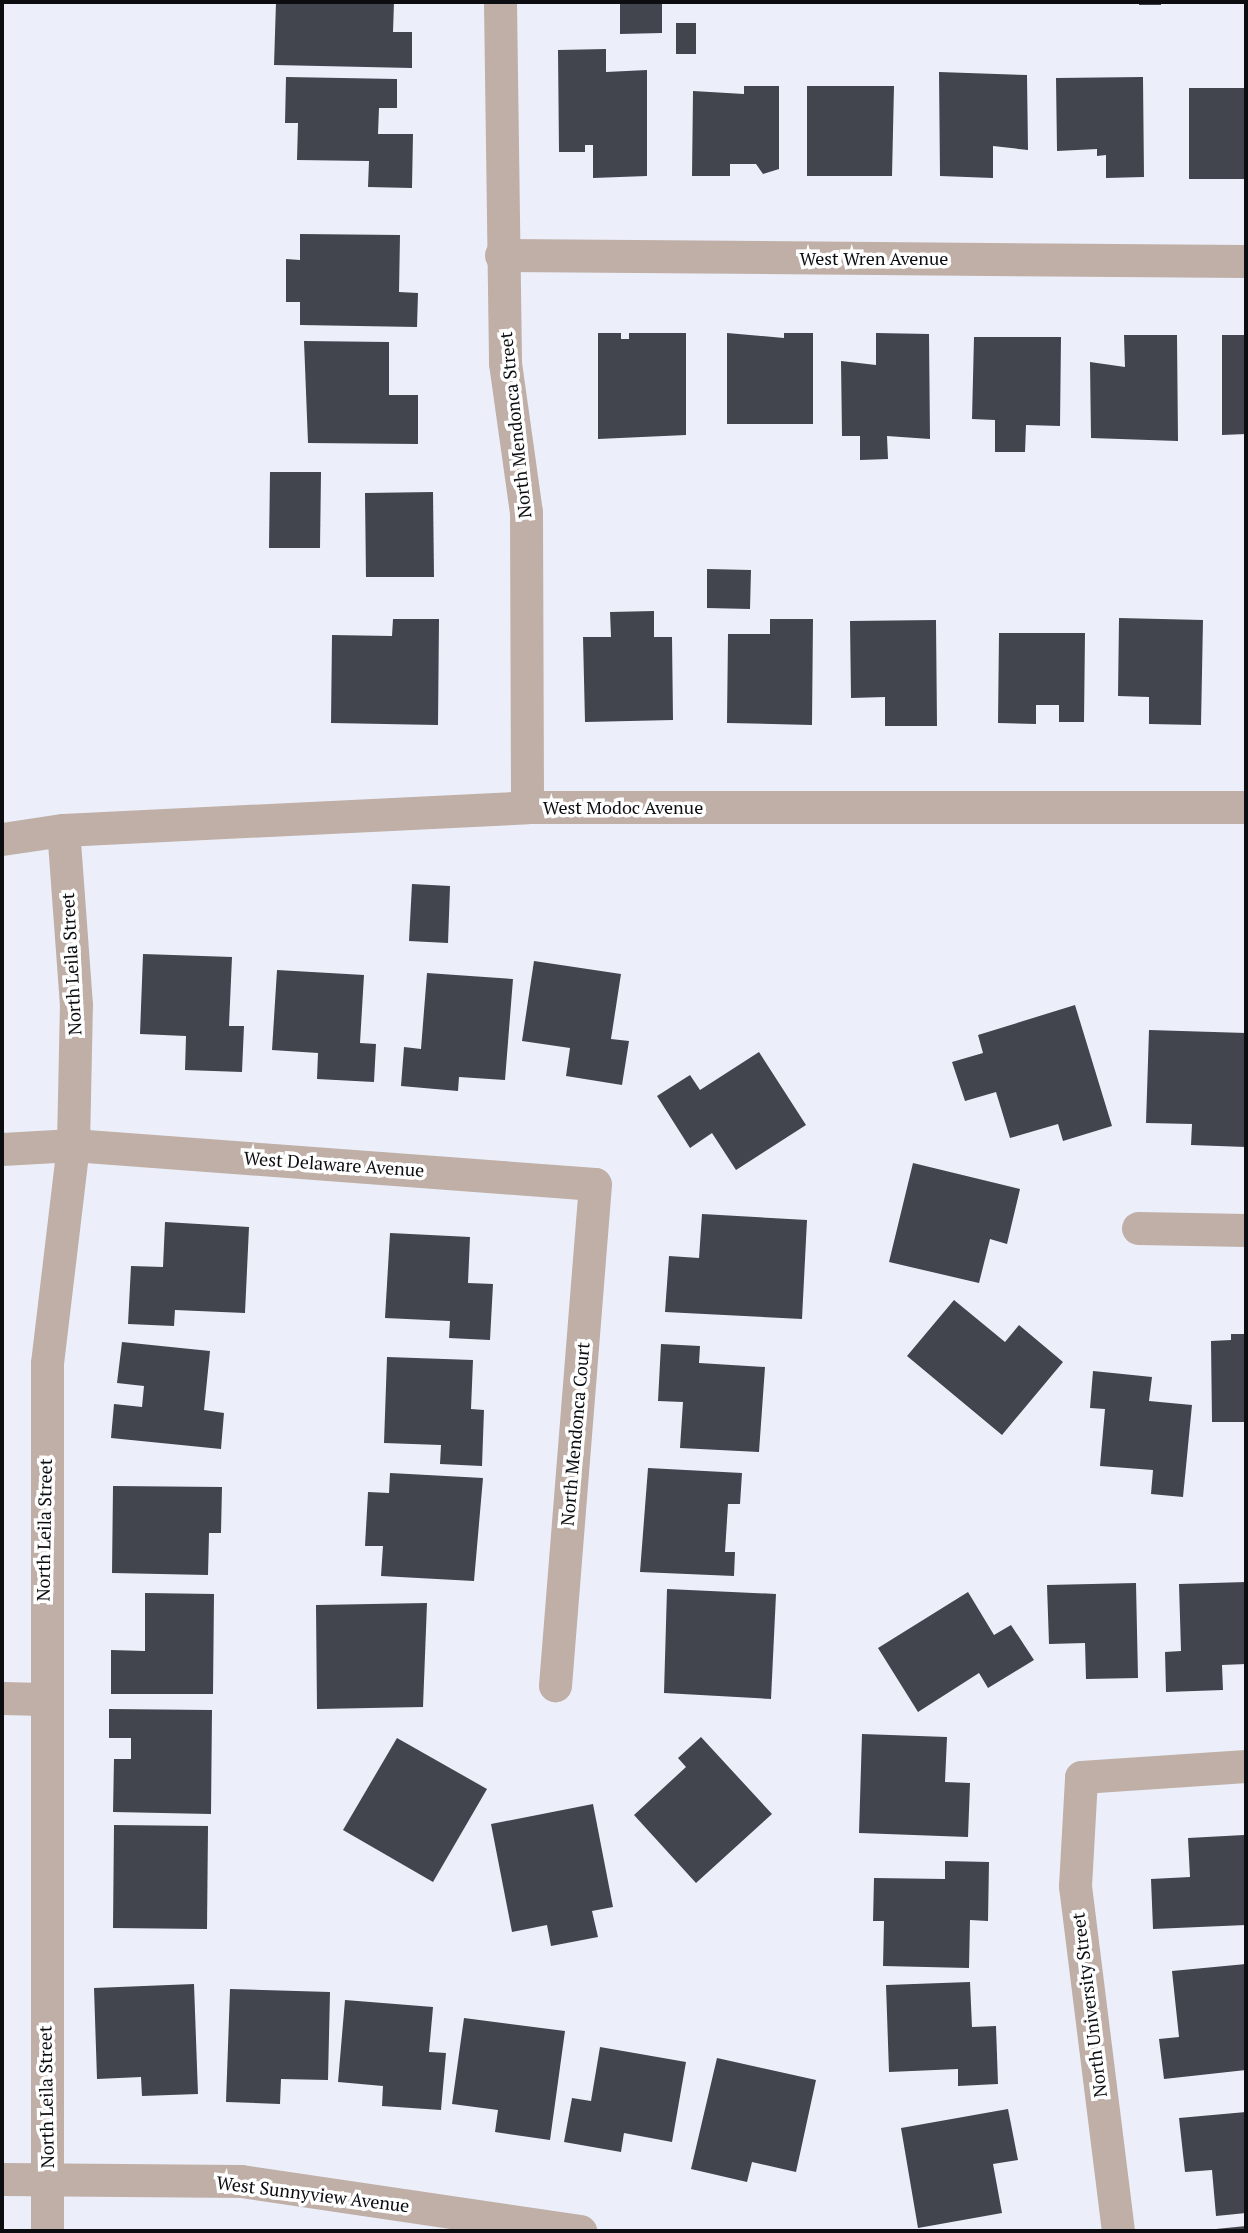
<!DOCTYPE html>
<html>
<head>
<meta charset="utf-8">
<style>
	body { margin:0 }
	#map { position:relative; width:1248px; height:2233px; overflow:hidden; background:#eceff9; font-family:"PT Serif",serif }
	div>[style] { position:absolute }
	.building>* { inset:0; background:#42454d }
	.street>* { height:33px; margin:-16.5px; padding:0 16.5px; transform-origin:16.5px; border-radius:16.5px; background:#bfafa7 }
	span { translate:-50% -50%; white-space:nowrap; text-align:center; line-height:1.15; -webkit-text-stroke:7px #fff; paint-order:stroke }
	.street-label { font-size:18px; color:#0c0d10 }
	.frame { position:absolute; inset:0; border:4px solid #0c0d10; pointer-events:none }
</style>
</head>
<body>
<div id="map">
	<div class="building">
		<div style="clip-path:polygon(276px 2px,394px 2px,393px 32px,412px 32px,412px 68px,274px 65px)"></div>
		<div style="clip-path:polygon(620px 2px,662px 2px,662px 33px,620px 34px)"></div>
		<div style="clip-path:polygon(1139px 2px,1161px 2px,1161px 5px,1139px 5px)"></div>
		<div style="clip-path:polygon(676px 23px,696px 23px,696px 54px,676px 54px)"></div>
		<div style="clip-path:polygon(606px 49px,606px 72px,647px 70px,647px 176px,593px 178px,593px 145px,585px 145px,585px 152px,559px 152px,558px 50px)"></div>
		<div style="clip-path:polygon(939px 72px,1027px 75px,1028px 150px,993px 146px,993px 178px,940px 176px)"></div>
		<div style="clip-path:polygon(286px 77px,397px 79px,397px 108px,379px 108px,378px 134px,413px 134px,412px 188px,368px 187px,369px 161px,297px 160px,298px 123px,285px 123px)"></div>
		<div style="clip-path:polygon(1143px 77px,1144px 177px,1106px 178px,1106px 155px,1097px 156px,1097px 149px,1057px 151px,1056px 78px)"></div>
		<div style="clip-path:polygon(744px 86px,779px 86px,779px 169px,763px 174px,756px 164px,730px 164px,730px 176px,692px 176px,693px 91px,744px 94px)"></div>
		<div style="clip-path:polygon(807px 86px,894px 86px,892px 176px,807px 176px)"></div>
		<div style="clip-path:polygon(1189px 88px,1246px 88px,1246px 179px,1189px 179px)"></div>
		<div style="clip-path:polygon(300px 234px,400px 235px,399px 292px,418px 293px,417px 327px,300px 325px,300px 302px,286px 302px,286px 259px,300px 260px)"></div>
		<div style="clip-path:polygon(598px 333px,621px 333px,621px 339px,629px 339px,629px 333px,686px 333px,686px 435px,598px 439px)"></div>
		<div style="clip-path:polygon(727px 333px,784px 338px,784px 333px,813px 333px,813px 424px,727px 424px)"></div>
		<div style="clip-path:polygon(876px 333px,929px 334px,930px 439px,887px 436px,888px 459px,860px 460px,860px 436px,842px 436px,841px 361px,876px 365px)"></div>
		<div style="clip-path:polygon(1124px 335px,1177px 335px,1178px 441px,1091px 438px,1090px 362px,1125px 367px)"></div>
		<div style="clip-path:polygon(1222px 335px,1246px 335px,1246px 434px,1222px 435px)"></div>
		<div style="clip-path:polygon(974px 337px,1061px 337px,1060px 426px,1026px 425px,1025px 452px,995px 452px,995px 420px,972px 419px)"></div>
		<div style="clip-path:polygon(304px 341px,389px 342px,389px 395px,418px 395px,418px 444px,308px 443px)"></div>
		<div style="clip-path:polygon(270px 472px,321px 472px,320px 548px,269px 548px)"></div>
		<div style="clip-path:polygon(433px 492px,434px 577px,366px 577px,365px 493px)"></div>
		<div style="clip-path:polygon(707px 569px,751px 570px,750px 609px,707px 608px)"></div>
		<div style="clip-path:polygon(654px 611px,654px 637px,672px 637px,673px 720px,585px 722px,583px 637px,611px 637px,610px 612px)"></div>
		<div style="clip-path:polygon(1119px 618px,1203px 620px,1201px 725px,1149px 724px,1149px 697px,1118px 696px)"></div>
		<div style="clip-path:polygon(393px 619px,439px 619px,438px 725px,331px 723px,332px 635px,392px 636px)"></div>
		<div style="clip-path:polygon(770px 619px,813px 619px,812px 725px,727px 723px,728px 634px,770px 634px)"></div>
		<div style="clip-path:polygon(936px 620px,937px 726px,885px 726px,885px 697px,851px 698px,850px 621px)"></div>
		<div style="clip-path:polygon(999px 633px,1085px 633px,1084px 722px,1059px 722px,1059px 705px,1036px 705px,1036px 724px,998px 723px)"></div>
		<div style="clip-path:polygon(412px 884px,450px 886px,448px 943px,409px 941px)"></div>
		<div style="clip-path:polygon(143px 954px,232px 957px,229px 1026px,244px 1026px,242px 1072px,185px 1070px,186px 1036px,140px 1034px)"></div>
		<div style="clip-path:polygon(534px 961px,621px 974px,611px 1039px,629px 1041px,622px 1085px,566px 1076px,570px 1048px,522px 1041px)"></div>
		<div style="clip-path:polygon(277px 970px,364px 975px,360px 1043px,376px 1044px,374px 1082px,317px 1079px,318px 1053px,272px 1050px)"></div>
		<div style="clip-path:polygon(427px 973px,513px 979px,505px 1080px,459px 1077px,458px 1091px,401px 1086px,404px 1047px,421px 1049px)"></div>
		<div style="clip-path:polygon(1075px 1005px,1112px 1126px,1063px 1141px,1058px 1124px,1010px 1138px,996px 1092px,965px 1101px,952px 1062px,983px 1053px,978px 1035px)"></div>
		<div style="clip-path:polygon(1149px 1030px,1246px 1033px,1246px 1147px,1191px 1145px,1192px 1124px,1146px 1123px)"></div>
		<div style="clip-path:polygon(759px 1052px,806px 1125px,736px 1170px,712px 1133px,690px 1148px,657px 1096px,690px 1075px,700px 1090px)"></div>
		<div style="clip-path:polygon(913px 1163px,1020px 1189px,1007px 1244px,990px 1239px,979px 1283px,889px 1262px)"></div>
		<div style="clip-path:polygon(702px 1214px,807px 1220px,802px 1319px,665px 1312px,669px 1256px,699px 1258px)"></div>
		<div style="clip-path:polygon(165px 1222px,249px 1227px,245px 1313px,175px 1310px,174px 1326px,128px 1324px,131px 1266px,163px 1267px)"></div>
		<div style="clip-path:polygon(390px 1233px,470px 1237px,468px 1283px,493px 1284px,490px 1340px,449px 1338px,450px 1321px,385px 1318px)"></div>
		<div style="clip-path:polygon(954px 1300px,1005px 1342px,1019px 1325px,1063px 1362px,1002px 1435px,907px 1356px)"></div>
		<div style="clip-path:polygon(1231px 1334px,1246px 1334px,1246px 1422px,1212px 1422px,1211px 1341px,1231px 1340px)"></div>
		<div style="clip-path:polygon(122px 1342px,210px 1351px,204px 1410px,224px 1413px,221px 1449px,111px 1438px,114px 1404px,142px 1407px,144px 1386px,117px 1383px)"></div>
		<div style="clip-path:polygon(661px 1344px,700px 1346px,699px 1363px,765px 1367px,759px 1452px,680px 1448px,683px 1402px,658px 1401px)"></div>
		<div style="clip-path:polygon(387px 1357px,473px 1360px,471px 1409px,484px 1410px,482px 1466px,440px 1464px,441px 1445px,384px 1443px)"></div>
		<div style="clip-path:polygon(1093px 1371px,1152px 1377px,1149px 1401px,1192px 1405px,1183px 1497px,1151px 1494px,1153px 1470px,1100px 1466px,1105px 1409px,1090px 1408px)"></div>
		<div style="clip-path:polygon(648px 1468px,742px 1473px,740px 1504px,728px 1504px,725px 1552px,735px 1552px,734px 1576px,640px 1572px)"></div>
		<div style="clip-path:polygon(390px 1473px,483px 1478px,474px 1581px,381px 1576px,383px 1546px,365px 1546px,368px 1492px,389px 1493px)"></div>
		<div style="clip-path:polygon(113px 1486px,222px 1487px,221px 1533px,209px 1533px,208px 1575px,112px 1573px)"></div>
		<div style="clip-path:polygon(1246px 1582px,1246px 1664px,1222px 1665px,1223px 1690px,1166px 1692px,1165px 1652px,1181px 1651px,1179px 1584px)"></div>
		<div style="clip-path:polygon(1136px 1583px,1138px 1678px,1086px 1679px,1085px 1643px,1049px 1644px,1047px 1585px)"></div>
		<div style="clip-path:polygon(667px 1589px,776px 1594px,771px 1699px,664px 1693px)"></div>
		<div style="clip-path:polygon(968px 1592px,994px 1635px,1011px 1625px,1034px 1660px,988px 1688px,979px 1673px,918px 1712px,878px 1648px)"></div>
		<div style="clip-path:polygon(145px 1593px,214px 1594px,213px 1694px,111px 1694px,111px 1650px,145px 1651px)"></div>
		<div style="clip-path:polygon(427px 1603px,423px 1707px,317px 1709px,316px 1605px)"></div>
		<div style="clip-path:polygon(109px 1709px,212px 1710px,211px 1814px,113px 1812px,114px 1759px,131px 1759px,131px 1738px,109px 1738px)"></div>
		<div style="clip-path:polygon(862px 1734px,947px 1737px,945px 1782px,970px 1783px,968px 1837px,859px 1833px)"></div>
		<div style="clip-path:polygon(701px 1737px,772px 1814px,696px 1883px,634px 1815px,686px 1767px,678px 1758px)"></div>
		<div style="clip-path:polygon(397px 1738px,487px 1789px,433px 1882px,343px 1830px)"></div>
		<div style="clip-path:polygon(593px 1804px,613px 1907px,592px 1911px,598px 1937px,551px 1946px,547px 1925px,512px 1932px,491px 1824px)"></div>
		<div style="clip-path:polygon(114px 1825px,208px 1826px,207px 1929px,113px 1928px)"></div>
		<div style="clip-path:polygon(1244px 1835px,1246px 1925px,1153px 1929px,1151px 1879px,1190px 1877px,1188px 1838px)"></div>
		<div style="clip-path:polygon(945px 1861px,989px 1862px,988px 1921px,970px 1920px,969px 1968px,883px 1966px,884px 1921px,873px 1921px,874px 1878px,945px 1879px)"></div>
		<div style="clip-path:polygon(1246px 1964px,1246px 2070px,1164px 2079px,1159px 2039px,1179px 2037px,1172px 1971px)"></div>
		<div style="clip-path:polygon(970px 1982px,972px 2027px,996px 2026px,998px 2084px,958px 2086px,958px 2069px,889px 2072px,886px 1985px)"></div>
		<div style="clip-path:polygon(194px 1984px,198px 2094px,142px 2096px,141px 2077px,97px 2079px,94px 1988px)"></div>
		<div style="clip-path:polygon(230px 1989px,330px 1992px,328px 2080px,281px 2079px,280px 2104px,226px 2102px)"></div>
		<div style="clip-path:polygon(345px 2000px,433px 2007px,429px 2052px,446px 2053px,441px 2110px,382px 2106px,383px 2086px,338px 2082px)"></div>
		<div style="clip-path:polygon(464px 2018px,565px 2031px,550px 2140px,495px 2132px,498px 2110px,452px 2104px)"></div>
		<div style="clip-path:polygon(600px 2047px,686px 2062px,672px 2142px,624px 2133px,621px 2152px,564px 2142px,572px 2098px,591px 2101px)"></div>
		<div style="clip-path:polygon(717px 2058px,816px 2080px,796px 2172px,752px 2162px,747px 2182px,691px 2169px)"></div>
		<div style="clip-path:polygon(1008px 2109px,1018px 2160px,993px 2164px,1002px 2213px,918px 2228px,901px 2128px)"></div>
		<div style="clip-path:polygon(1246px 2112px,1246px 2213px,1216px 2216px,1212px 2170px,1185px 2172px,1179px 2118px)"></div>
		<div style="clip-path:polygon(1246px 2226px,1246px 2231px,1217px 2231px,1216px 2229px)"></div>
	</div>
	<div class="street">
		<div style="left:500px;top:2px;width:361px;rotate:89.2deg"></div>
		<div style="left:505px;top:363px;width:150px;rotate:82deg"></div>
		<div style="left:526px;top:512px;width:295px;rotate:89.8deg"></div>
		<div style="left:501px;top:255px;width:745px;rotate:0.46deg"></div>
		<div style="left:2px;top:839px;width:62px;rotate:-8.4deg"></div>
		<div style="left:63px;top:830px;width:465px;rotate:-2.8deg"></div>
		<div style="left:527px;top:807px;width:719px"></div>
		<div style="left:2px;top:1149px;width:71px;rotate:-3.2deg"></div>
		<div style="left:73px;top:1145px;width:523px;rotate:4.27deg"></div>
		<div style="left:595px;top:1184px;width:503px;rotate:94.56deg"></div>
		<div style="left:1138px;top:1228px;width:108px;rotate:1.1deg"></div>
		<div style="left:2px;top:1698px;width:40px;rotate:1.4deg"></div>
		<div style="left:2px;top:2179px;width:239px;rotate:0.5deg"></div>
		<div style="left:241px;top:2181px;width:343px;rotate:8.4deg"></div>
		<div style="left:47px;top:2231px;width:868px;rotate:-90deg"></div>
		<div style="left:47px;top:1363px;width:220px;rotate:-83.2deg"></div>
		<div style="left:73px;top:1145px;width:140px;rotate:-88.8deg"></div>
		<div style="left:76px;top:1005px;width:175px;rotate:-94.2deg"></div>
		<div style="left:1118px;top:2231px;width:348px;rotate:-97.1deg"></div>
		<div style="left:1075px;top:1886px;width:109px;rotate:-86.8deg"></div>
		<div style="left:1081px;top:1777px;width:165px;rotate:-3.8deg"></div>
	</div>
	<div class="street-label">
		<span style="left:874px;top:258px">West Wren Avenue</span>
		<span style="left:515px;top:425px;rotate:-96deg">North Mendonca Street</span>
		<span style="left:623px;top:807px">West Modoc Avenue</span>
		<span style="left:71px;top:964px;rotate:-93deg">North Leila Street</span>
		<span style="left:334px;top:1164px;rotate:4deg">West Delaware Avenue</span>
		<span style="left:575px;top:1434px;rotate:-85deg">North Mendonca Court</span>
		<span style="left:44px;top:1530px;rotate:-89deg">North Leila Street</span>
		<span style="left:1089px;top:2005px;rotate:-97deg">North University Street</span>
		<span style="left:46px;top:2097px;rotate:-91deg">North Leila Street</span>
		<span style="left:313px;top:2194px;rotate:7deg">West Sunnyview Avenue</span>
	</div>
	<div class="frame"></div>
</div>
</body>
</html>
